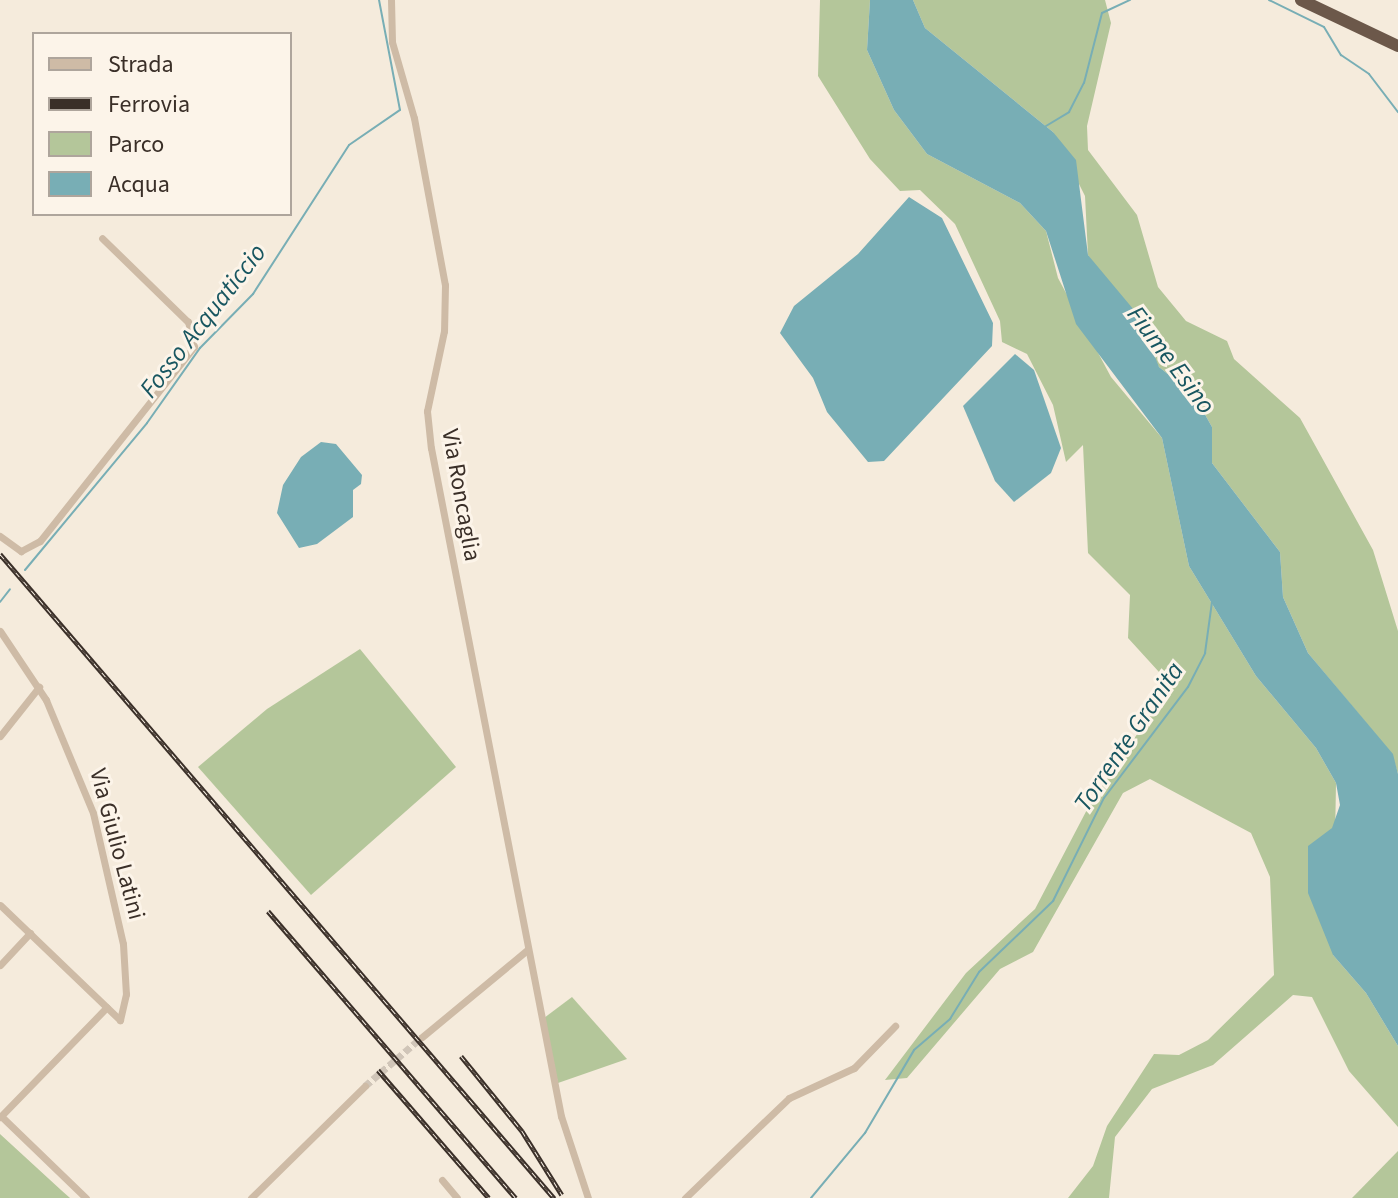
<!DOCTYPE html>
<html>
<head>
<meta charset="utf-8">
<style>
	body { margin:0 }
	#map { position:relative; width:1398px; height:1198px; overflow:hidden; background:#f5ebdc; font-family:"Source Sans 3",sans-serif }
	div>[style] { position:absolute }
	.green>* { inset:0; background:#b4c69a }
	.water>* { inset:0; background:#78aeb5 }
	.stream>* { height:2px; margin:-1px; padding:0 1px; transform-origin:1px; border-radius:1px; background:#78aeb5 }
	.minor-tunnel>* { height:7px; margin-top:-3.5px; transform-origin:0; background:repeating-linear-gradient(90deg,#d0c5b8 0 7px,transparent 0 10.5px) }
	.minor>* { height:7px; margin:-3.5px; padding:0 3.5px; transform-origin:3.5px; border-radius:3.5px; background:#cebba6 }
	.trunk>* { height:12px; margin:-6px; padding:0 6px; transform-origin:6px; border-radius:6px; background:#6c584a }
	.rail>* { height:5px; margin-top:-2.5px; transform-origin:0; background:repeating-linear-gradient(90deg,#fcf4e9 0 6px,#3a2f28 0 12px); box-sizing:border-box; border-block:2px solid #3a2f28 }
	span { translate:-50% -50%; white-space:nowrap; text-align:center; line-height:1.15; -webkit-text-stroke:6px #fcf4e9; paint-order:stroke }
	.street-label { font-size:24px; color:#3a2f28 }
	.water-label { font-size:26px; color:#185660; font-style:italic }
	.legend { position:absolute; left:32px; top:32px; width:260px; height:184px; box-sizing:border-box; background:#fcf4e9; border:2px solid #aea59c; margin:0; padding:10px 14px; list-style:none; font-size:24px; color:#3a2f28 }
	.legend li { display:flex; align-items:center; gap:16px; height:40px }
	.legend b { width:40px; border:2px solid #aea59c }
</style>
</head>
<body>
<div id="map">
	<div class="green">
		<div style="clip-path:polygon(820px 0,870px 0,867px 50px,894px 110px,927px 154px,1020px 203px,1046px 231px,1058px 278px,1111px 377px,1162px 438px,1189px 566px,1256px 676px,1316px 748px,1336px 783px,1333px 955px,1366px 993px,1398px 1046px,1398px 1127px,1349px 1071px,1312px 997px,1293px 995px,1213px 1065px,1152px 1089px,1115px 1137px,1109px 1198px,1068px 1198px,1093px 1166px,1107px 1126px,1154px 1054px,1179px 1055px,1208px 1040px,1274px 975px,1270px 877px,1251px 833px,1150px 779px,1123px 793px,1033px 952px,1000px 969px,907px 1078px,885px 1080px,966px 973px,1035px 909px,1091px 802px,1159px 702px,1159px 672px,1128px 638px,1130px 595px,1088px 553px,1083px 445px,1066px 462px,1053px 405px,1027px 354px,1002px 342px,1000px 321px,955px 224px,920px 190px,900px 191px,870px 159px,818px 76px)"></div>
		<div style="clip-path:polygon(913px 0,1105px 0,1111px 23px,1087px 126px,1088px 150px,1137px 215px,1158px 287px,1186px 321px,1227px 341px,1234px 359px,1300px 418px,1373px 550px,1398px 631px,1398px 774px,1392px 754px,1308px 653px,1283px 597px,1280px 552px,1212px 463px,1212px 427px,1194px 395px,1159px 367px,1088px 255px,1085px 196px,1053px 132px,925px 28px)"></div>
		<div style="clip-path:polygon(360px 649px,456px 767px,311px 895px,198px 767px,267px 709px)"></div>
		<div style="clip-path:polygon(572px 997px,627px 1059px,558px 1083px,544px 1018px)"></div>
		<div style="clip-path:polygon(0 1134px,61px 1190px,70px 1198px,0 1198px)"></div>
		<div style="clip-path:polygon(1398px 1151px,1398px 1198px,1352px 1198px)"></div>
	</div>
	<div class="water">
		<div style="clip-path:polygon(870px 0,913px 0,925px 28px,1053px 132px,1076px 160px,1088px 255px,1139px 316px,1159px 367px,1194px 395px,1212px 427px,1212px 463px,1280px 552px,1283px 597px,1308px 653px,1393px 754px,1398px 774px,1398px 1046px,1366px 993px,1333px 955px,1308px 893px,1308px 846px,1332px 828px,1340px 805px,1336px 783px,1316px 748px,1256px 676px,1189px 566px,1162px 438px,1076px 324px,1046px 231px,1020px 203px,927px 154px,894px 110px,867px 50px)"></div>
		<div style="clip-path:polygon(909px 197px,942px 218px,993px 323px,992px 346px,884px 461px,868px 462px,827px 412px,813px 378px,780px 333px,794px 306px,858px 254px)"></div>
		<div style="clip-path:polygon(1015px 354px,1034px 370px,1061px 448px,1051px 473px,1014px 502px,995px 481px,963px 406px)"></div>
		<div style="clip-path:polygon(321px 442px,336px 444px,362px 475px,361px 484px,353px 490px,353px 517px,317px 544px,299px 548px,277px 513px,283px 485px,301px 457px)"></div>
	</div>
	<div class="stream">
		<div style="left:1269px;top:0;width:61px;rotate:26.1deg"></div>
		<div style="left:1324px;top:27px;width:33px;rotate:59deg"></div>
		<div style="left:1341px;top:55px;width:34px;rotate:34deg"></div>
		<div style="left:1369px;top:74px;width:48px;rotate:52.7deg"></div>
		<div style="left:1046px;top:126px;width:27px;rotate:-31deg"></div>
		<div style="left:1069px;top:112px;width:33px;rotate:-63deg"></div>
		<div style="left:1084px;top:83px;width:72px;rotate:-75.6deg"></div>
		<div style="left:1102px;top:13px;width:31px;rotate:-25deg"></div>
		<div style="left:25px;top:570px;width:191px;rotate:-50.3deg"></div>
		<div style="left:147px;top:423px;width:92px;rotate:-54.8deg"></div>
		<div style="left:200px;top:348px;width:76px;rotate:-45.5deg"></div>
		<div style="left:253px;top:294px;width:177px;rotate:-57.2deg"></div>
		<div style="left:349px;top:145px;width:62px;rotate:-34.5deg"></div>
		<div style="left:400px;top:110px;width:112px;rotate:-100.8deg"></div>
		<div style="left:0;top:602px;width:16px;rotate:-52deg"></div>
		<div style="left:811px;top:1198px;width:85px;rotate:-50.3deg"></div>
		<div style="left:865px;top:1133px;width:96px;rotate:-59.4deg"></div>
		<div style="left:914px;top:1050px;width:48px;rotate:-40.7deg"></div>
		<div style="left:950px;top:1019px;width:55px;rotate:-58.3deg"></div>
		<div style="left:979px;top:972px;width:103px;rotate:-43.8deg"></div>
		<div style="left:1053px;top:901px;width:115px;rotate:-63.7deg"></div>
		<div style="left:1104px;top:798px;width:139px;rotate:-52.9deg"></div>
		<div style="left:1188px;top:687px;width:38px;rotate:-63deg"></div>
		<div style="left:1205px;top:653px;width:51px;rotate:-82.2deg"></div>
	</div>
	<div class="minor-tunnel">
		<div style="left:365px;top:1086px;width:75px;rotate:-40.7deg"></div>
	</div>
	<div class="minor">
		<div style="left:391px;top:0;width:42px;rotate:88.6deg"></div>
		<div style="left:392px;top:42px;width:79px;rotate:73.9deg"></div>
		<div style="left:414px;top:118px;width:170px;rotate:79.5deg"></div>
		<div style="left:445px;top:285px;width:46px;rotate:91.2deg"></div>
		<div style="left:444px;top:331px;width:82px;rotate:102deg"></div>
		<div style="left:427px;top:411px;width:37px;rotate:84deg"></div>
		<div style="left:431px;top:448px;width:681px;rotate:78.99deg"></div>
		<div style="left:561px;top:1116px;width:86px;rotate:71.8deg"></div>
		<div style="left:0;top:536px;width:26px;rotate:36deg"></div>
		<div style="left:21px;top:551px;width:21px;rotate:-28deg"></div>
		<div style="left:40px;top:541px;width:248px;rotate:-51.6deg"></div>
		<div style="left:194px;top:347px;width:26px;rotate:-103deg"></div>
		<div style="left:188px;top:322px;width:120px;rotate:-135.7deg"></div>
		<div style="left:0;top:631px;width:83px;rotate:56.3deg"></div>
		<div style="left:46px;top:700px;width:122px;rotate:67.4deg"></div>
		<div style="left:93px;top:813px;width:134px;rotate:77.1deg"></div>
		<div style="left:123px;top:944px;width:50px;rotate:86.6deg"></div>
		<div style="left:126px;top:994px;width:27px;rotate:103deg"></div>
		<div style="left:120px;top:1020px;width:166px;rotate:-136.2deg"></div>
		<div style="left:0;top:736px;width:63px;rotate:-51.5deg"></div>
		<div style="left:0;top:965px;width:44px;rotate:-46.8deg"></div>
		<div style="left:422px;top:1037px;width:136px;rotate:-39.6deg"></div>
		<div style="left:1px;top:1116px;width:118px;rotate:44deg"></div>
		<div style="left:0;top:1117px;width:153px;rotate:-45.8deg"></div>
		<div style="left:442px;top:1180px;width:23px;rotate:50deg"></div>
		<div style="left:251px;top:1198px;width:160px;rotate:-44.5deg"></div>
		<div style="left:685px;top:1198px;width:144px;rotate:-43.9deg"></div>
		<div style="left:789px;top:1098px;width:72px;rotate:-24.8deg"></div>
		<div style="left:854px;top:1068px;width:59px;rotate:-45.7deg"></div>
	</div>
	<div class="trunk">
		<div style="left:1301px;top:0;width:107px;rotate:25.4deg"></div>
	</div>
	<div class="rail">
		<div style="left:0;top:554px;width:850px;rotate:49.3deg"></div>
		<div style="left:268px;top:911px;width:379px;rotate:49.2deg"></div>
		<div style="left:461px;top:1056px;width:97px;rotate:50.9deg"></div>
		<div style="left:522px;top:1131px;width:75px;rotate:58deg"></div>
		<div style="left:378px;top:1070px;width:169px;rotate:49.1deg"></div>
	</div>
	<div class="street-label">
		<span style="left:461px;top:495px;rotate:80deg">Via Roncaglia</span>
		<span style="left:117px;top:844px;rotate:75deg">Via Giulio Latini</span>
	</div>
	<div class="water-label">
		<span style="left:203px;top:321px;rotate:-52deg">Fosso Acquaticcio</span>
		<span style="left:1171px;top:360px;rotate:53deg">Fiume Esino</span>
		<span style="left:1129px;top:737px;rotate:-56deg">Torrente Granita</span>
	</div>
	<ul class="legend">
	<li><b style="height:10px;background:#cebba6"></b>Strada</li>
	<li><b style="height:10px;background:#3a2f28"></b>Ferrovia</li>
	<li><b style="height:22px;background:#b4c69a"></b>Parco</li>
	<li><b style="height:22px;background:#78aeb5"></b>Acqua</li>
	</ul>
</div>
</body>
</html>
